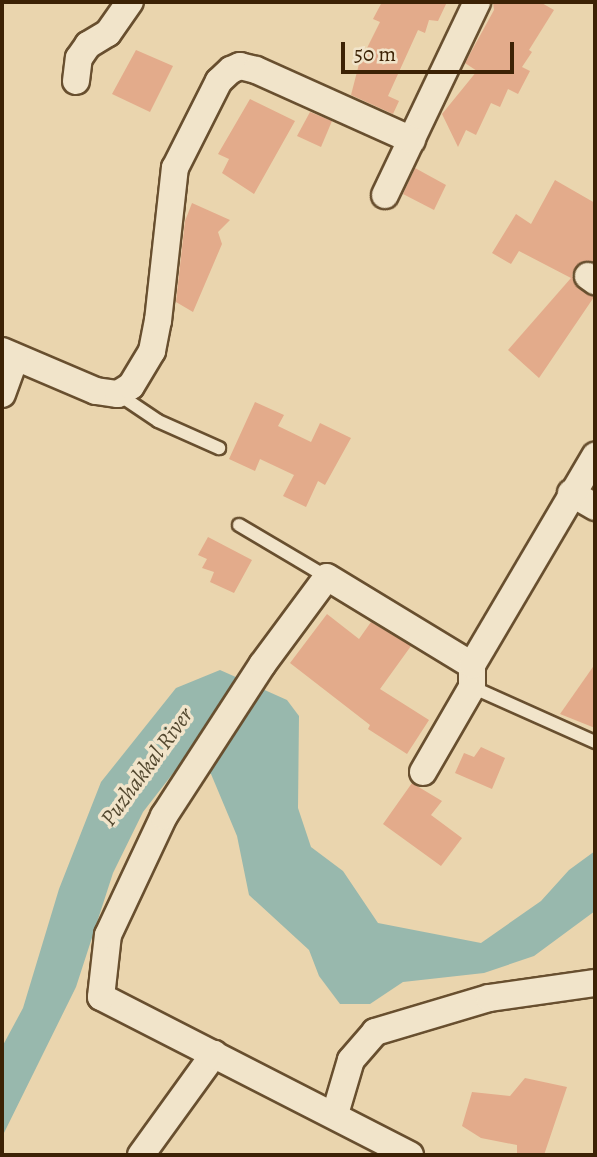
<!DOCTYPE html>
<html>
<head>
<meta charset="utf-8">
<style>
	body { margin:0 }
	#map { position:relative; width:597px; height:1157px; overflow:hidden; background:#ead5ae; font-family:Alegreya,serif }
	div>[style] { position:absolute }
	.water>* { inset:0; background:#98b8ad }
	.building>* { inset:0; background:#e3ab8b }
	.roads { filter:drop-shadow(2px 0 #684f2f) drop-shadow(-2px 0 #684f2f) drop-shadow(0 2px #684f2f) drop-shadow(0 -2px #684f2f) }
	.lane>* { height:12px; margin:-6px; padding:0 6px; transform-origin:6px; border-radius:6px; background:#f1e4ca }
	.street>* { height:26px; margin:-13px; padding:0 13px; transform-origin:13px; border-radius:13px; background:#f1e4ca }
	span { translate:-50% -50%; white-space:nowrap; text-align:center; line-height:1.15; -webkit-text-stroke:7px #f1e4ca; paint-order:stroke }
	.water-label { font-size:23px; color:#53482f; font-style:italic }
	.frame { position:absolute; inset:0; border:4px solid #3c2205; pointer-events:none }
	.scale { position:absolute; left:341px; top:42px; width:173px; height:32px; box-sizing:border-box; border:4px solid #3c2205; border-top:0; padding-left:9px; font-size:21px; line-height:24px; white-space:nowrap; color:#3c2205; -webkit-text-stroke:5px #f1e4ca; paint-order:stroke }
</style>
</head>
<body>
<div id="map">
	<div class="water">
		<div style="clip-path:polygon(220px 670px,287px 700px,299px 716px,298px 808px,311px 847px,343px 871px,378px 923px,481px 943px,541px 901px,569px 870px,595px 851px,595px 911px,534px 956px,484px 973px,403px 982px,370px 1004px,340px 1004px,319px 976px,309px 950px,249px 895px,237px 836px,211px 774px,181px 763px,143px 812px,113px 873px,76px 987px,2px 1137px,2px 1047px,23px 1008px,59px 889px,101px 782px,176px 688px)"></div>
	</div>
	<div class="building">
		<div style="clip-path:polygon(382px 2px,447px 2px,438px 21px,429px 20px,425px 33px,418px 30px,388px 96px,399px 101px,393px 114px,351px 95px,359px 64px,380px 22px,373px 19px)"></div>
		<div style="clip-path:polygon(493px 2px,540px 2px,554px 10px,529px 50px,532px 52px,522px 67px,530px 71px,518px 94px,508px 89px,500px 107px,491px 103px,476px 135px,466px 130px,458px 147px,442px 114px,477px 71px,465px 63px,494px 10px)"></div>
		<div style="clip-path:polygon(136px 50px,173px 66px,150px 112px,112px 94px)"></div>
		<div style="clip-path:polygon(250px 99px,295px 121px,254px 194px,222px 173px,229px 159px,218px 154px)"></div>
		<div style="clip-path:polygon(310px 112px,332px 121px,321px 147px,297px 136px)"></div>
		<div style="clip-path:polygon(415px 168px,446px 185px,434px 210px,403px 194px)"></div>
		<div style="clip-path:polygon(555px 180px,595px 203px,595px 262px,581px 262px,572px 275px,578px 288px,594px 297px,539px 378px,508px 350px,571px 278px,519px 251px,511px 264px,492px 253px,516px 214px,531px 224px)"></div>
		<div style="clip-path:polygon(192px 203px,230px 220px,218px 232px,222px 244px,193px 312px,176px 302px,185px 221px)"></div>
		<div style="clip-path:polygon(255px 402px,284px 415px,278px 426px,311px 442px,320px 423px,351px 438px,325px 485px,318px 481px,306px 507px,283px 496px,294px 475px,260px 459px,255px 471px,229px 459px)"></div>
		<div style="clip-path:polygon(208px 537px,252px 560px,234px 593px,210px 582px,214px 572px,202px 568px,207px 559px,198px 555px)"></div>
		<div style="clip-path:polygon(327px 614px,359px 639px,371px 622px,411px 646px,380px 689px,429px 720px,407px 754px,368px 729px,370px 725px,290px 663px)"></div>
		<div style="clip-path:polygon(595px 664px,595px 728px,560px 714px)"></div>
		<div style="clip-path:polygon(481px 747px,505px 758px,492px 789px,455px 773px,464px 753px,474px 757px)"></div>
		<div style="clip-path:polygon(412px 783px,442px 801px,431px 815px,462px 838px,441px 866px,383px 824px)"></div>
		<div style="clip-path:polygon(525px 1078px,567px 1087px,544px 1155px,517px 1155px,517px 1145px,481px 1138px,462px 1126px,472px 1092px,510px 1096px)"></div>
	</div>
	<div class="roads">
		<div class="lane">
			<div style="left:118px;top:394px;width:48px;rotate:34deg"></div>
			<div style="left:158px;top:421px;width:67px;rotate:23.9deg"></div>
			<div style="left:239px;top:525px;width:102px;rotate:30.6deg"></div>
			<div style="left:472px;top:687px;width:135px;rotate:24.1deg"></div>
		</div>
		<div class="street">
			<div style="left:76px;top:81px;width:23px;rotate:-83deg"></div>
			<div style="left:79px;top:58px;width:16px;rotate:-55deg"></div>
			<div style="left:88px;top:45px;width:23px;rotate:-31deg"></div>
			<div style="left:108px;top:33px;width:38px;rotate:-55deg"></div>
			<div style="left:385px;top:195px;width:214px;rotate:-64.5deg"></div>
			<div style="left:588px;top:276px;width:9px;rotate:36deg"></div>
			<div style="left:2px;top:351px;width:102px;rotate:23.1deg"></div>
			<div style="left:96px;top:391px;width:22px;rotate:8deg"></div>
			<div style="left:118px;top:394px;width:15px;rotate:-32deg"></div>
			<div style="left:131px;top:386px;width:41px;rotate:-59deg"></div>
			<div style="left:152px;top:351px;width:31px;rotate:-79deg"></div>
			<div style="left:158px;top:321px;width:154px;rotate:-83.7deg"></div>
			<div style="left:175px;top:168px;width:97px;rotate:-63.2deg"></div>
			<div style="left:219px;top:81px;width:16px;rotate:-43deg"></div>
			<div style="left:231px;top:70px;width:10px;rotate:-24deg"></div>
			<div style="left:240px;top:66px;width:16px;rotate:14deg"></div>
			<div style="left:256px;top:70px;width:171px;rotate:24.2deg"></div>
			<div style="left:2px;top:394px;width:38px;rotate:-70deg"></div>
			<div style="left:571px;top:493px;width:28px;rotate:30deg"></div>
			<div style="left:423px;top:772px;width:98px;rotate:-60deg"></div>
			<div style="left:472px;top:687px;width:22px;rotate:-90deg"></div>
			<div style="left:335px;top:1114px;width:56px;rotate:-73.5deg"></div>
			<div style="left:351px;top:1060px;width:37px;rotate:-49deg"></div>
			<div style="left:375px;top:1032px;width:119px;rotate:-16.6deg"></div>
			<div style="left:489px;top:998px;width:107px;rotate:-8.1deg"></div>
			<div style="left:141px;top:1155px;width:125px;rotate:-54.1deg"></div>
			<div style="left:410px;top:1155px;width:347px;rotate:-152.9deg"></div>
			<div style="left:101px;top:997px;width:62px;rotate:-83.6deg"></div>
			<div style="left:108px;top:935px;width:132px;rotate:-64.8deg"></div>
			<div style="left:164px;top:816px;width:180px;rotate:-57deg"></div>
			<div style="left:262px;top:665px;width:109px;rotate:-53.5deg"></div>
			<div style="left:327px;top:577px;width:170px;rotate:31.3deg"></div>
			<div style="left:472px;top:665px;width:243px;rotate:-59.5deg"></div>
		</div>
	</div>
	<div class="water-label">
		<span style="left:147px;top:767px;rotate:-54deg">Puzhakkal River</span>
	</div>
	<div class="frame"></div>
	<div class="scale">50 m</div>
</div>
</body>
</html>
